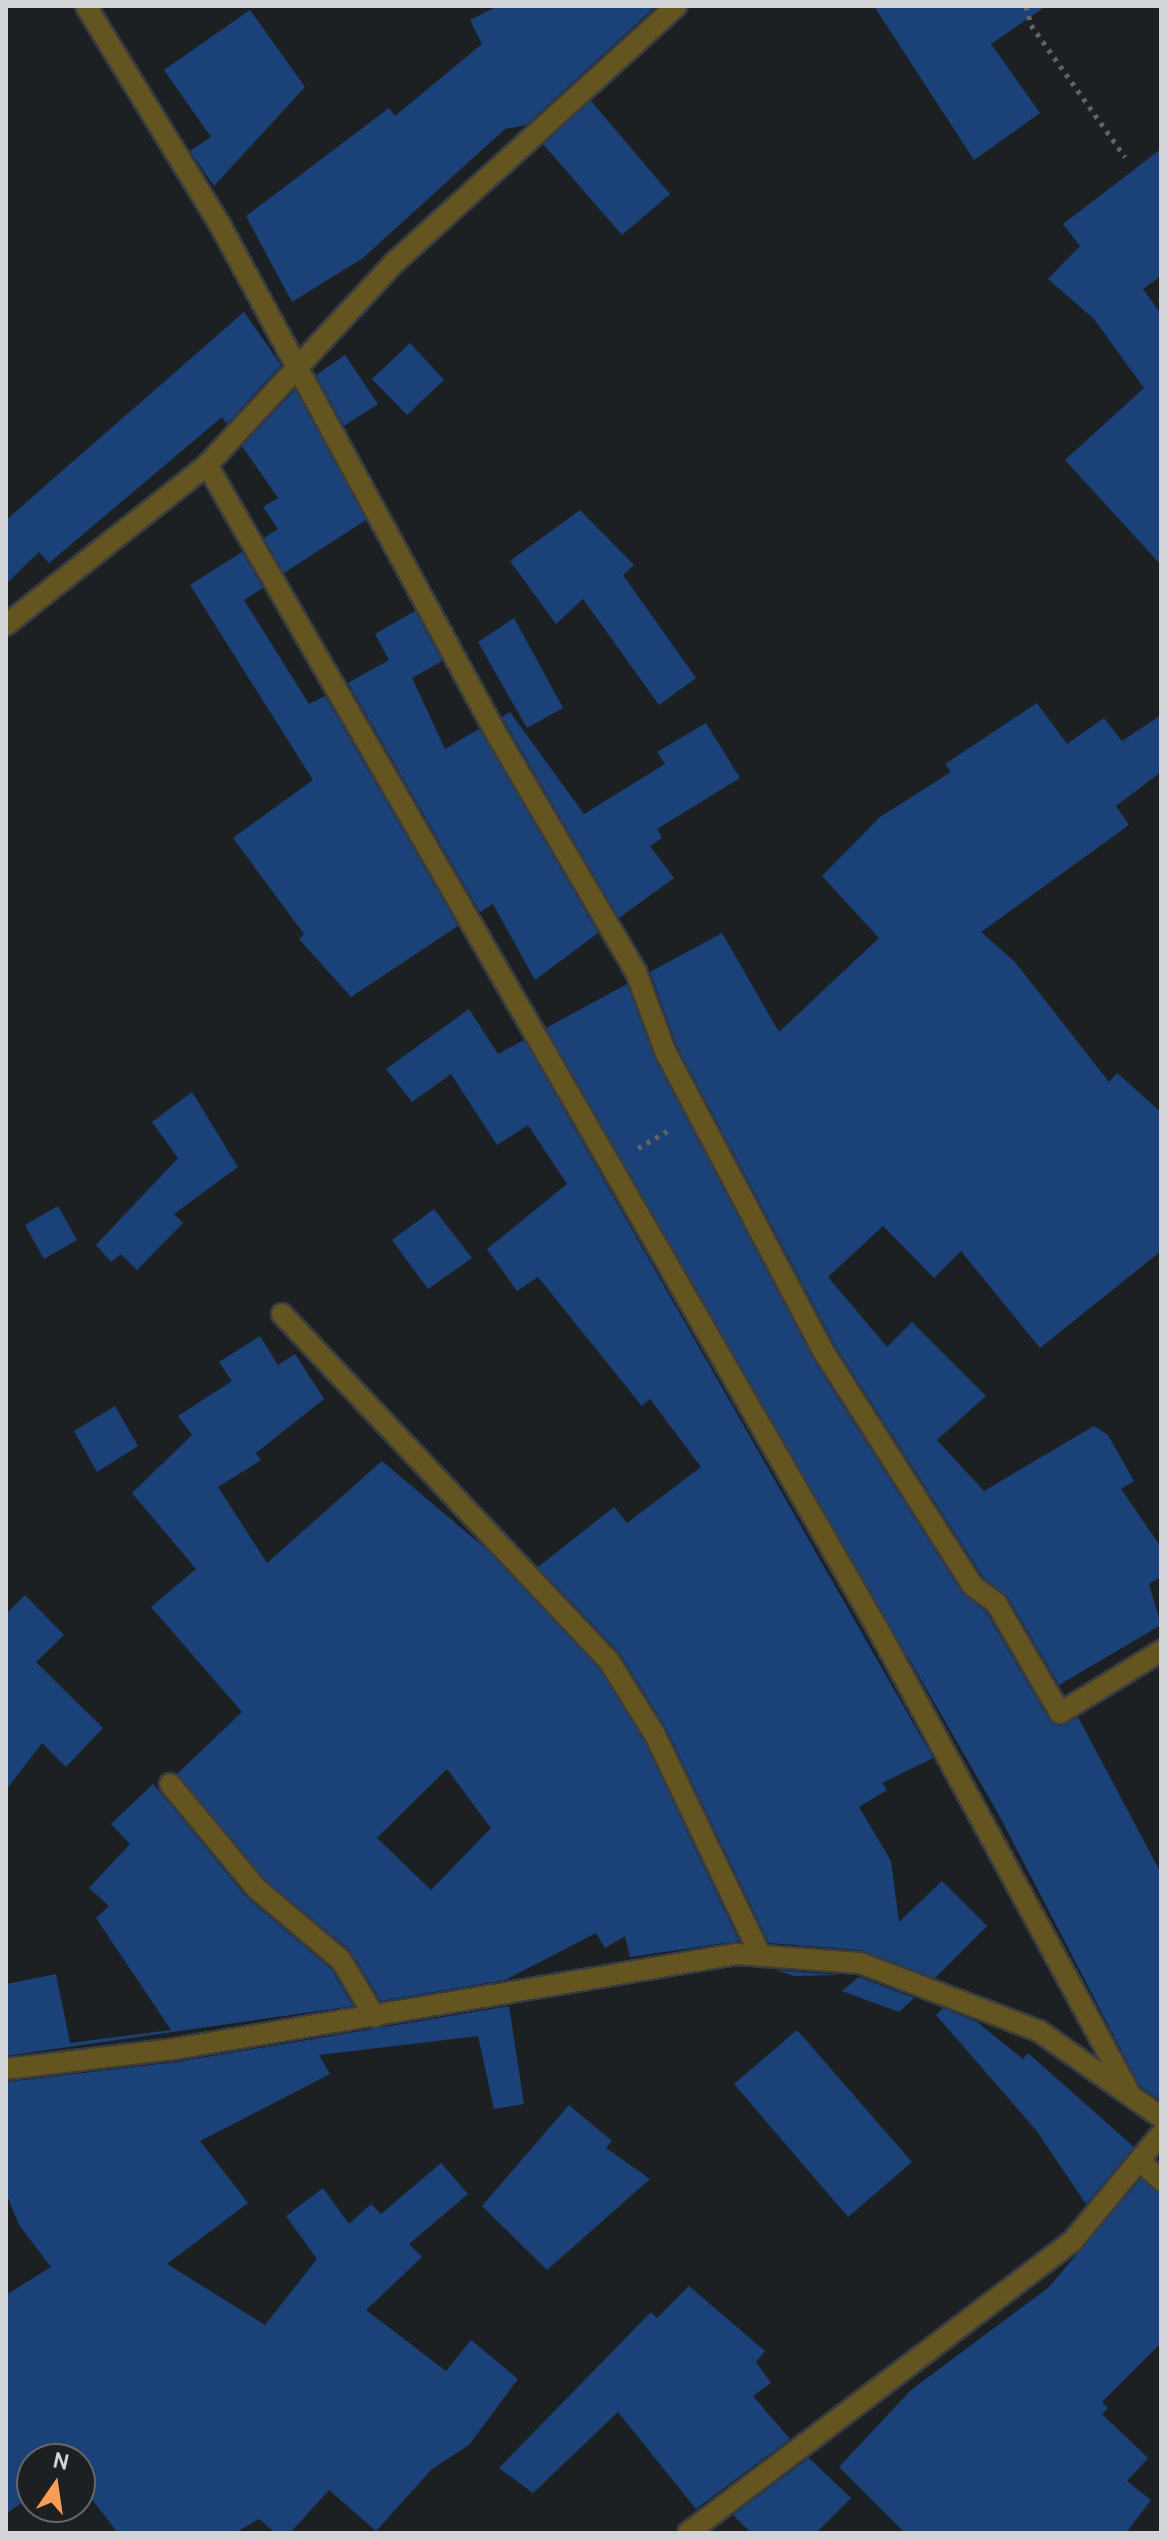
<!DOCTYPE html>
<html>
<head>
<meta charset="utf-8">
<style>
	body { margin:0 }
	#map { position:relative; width:1167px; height:2539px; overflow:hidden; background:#1d2023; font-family:Cabin,sans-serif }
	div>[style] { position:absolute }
	.building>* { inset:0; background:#1a4278 }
	.path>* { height:5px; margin-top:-2.5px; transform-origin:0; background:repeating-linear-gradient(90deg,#616467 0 4px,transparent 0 10px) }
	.roads { filter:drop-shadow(2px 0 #3a3d40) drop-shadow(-2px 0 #3a3d40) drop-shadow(0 2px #3a3d40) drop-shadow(0 -2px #3a3d40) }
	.minor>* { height:20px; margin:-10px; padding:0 10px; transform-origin:10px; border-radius:10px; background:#645420 }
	span { translate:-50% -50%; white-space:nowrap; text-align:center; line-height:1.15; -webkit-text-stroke:7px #1d2023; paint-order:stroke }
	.frame { position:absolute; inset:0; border:8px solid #d2d4d7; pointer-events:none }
	.north { position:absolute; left:16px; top:2443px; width:80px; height:80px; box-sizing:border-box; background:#1d2023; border:2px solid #65686b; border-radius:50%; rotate:13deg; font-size:22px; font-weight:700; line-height:32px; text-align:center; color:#d2d4d7 }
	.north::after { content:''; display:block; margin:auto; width:28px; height:36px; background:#fd9c56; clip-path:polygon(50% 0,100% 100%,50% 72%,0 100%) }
</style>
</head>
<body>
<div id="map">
	<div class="building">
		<div style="clip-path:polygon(498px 6px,656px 6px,526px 125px,505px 129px,363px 258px,292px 302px,246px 216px,389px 108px,395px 116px,482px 44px,470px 20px)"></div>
		<div style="clip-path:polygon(874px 6px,1046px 6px,991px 44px,1040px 113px,974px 160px)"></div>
		<div style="clip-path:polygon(250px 10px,305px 87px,214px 186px,190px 151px,211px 137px,164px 70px)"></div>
		<div style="clip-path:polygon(591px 101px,670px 194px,622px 235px,543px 144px)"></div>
		<div style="clip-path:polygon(1161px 149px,1161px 276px,1143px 289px,1161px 314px,1161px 565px,1065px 460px,1144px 388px,1094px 319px,1048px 279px,1080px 246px,1063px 224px)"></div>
		<div style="clip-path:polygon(244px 312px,281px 365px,227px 424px,222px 417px,49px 563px,39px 552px,6px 584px,6px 520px)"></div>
		<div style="clip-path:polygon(410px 343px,444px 380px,407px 415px,372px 379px)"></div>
		<div style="clip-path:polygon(345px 355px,378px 404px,344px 426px,316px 375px)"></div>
		<div style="clip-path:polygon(295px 390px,366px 520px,284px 573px,264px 538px,278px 529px,263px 507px,278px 498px,242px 446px)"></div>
		<div style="clip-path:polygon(580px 510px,634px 565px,623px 575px,696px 678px,659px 705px,583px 599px,556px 624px,510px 561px)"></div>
		<div style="clip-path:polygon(242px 552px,263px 588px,244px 600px,309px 704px,325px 696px,458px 926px,351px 997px,299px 939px,304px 934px,233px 838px,313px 780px,190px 585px)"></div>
		<div style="clip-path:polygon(415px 611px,442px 661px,412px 678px,445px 749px,479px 729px,598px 933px,535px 980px,493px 904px,480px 912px,348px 683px,389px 660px,375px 634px)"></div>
		<div style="clip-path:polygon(514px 618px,563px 708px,527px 728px,478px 642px)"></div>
		<div style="clip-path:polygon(1037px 703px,1067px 744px,1104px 718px,1122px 741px,1161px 715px,1161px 772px,1116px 806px,1129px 825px,981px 932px,1015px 962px,1109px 1082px,1117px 1073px,1161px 1112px,1161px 1251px,1040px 1348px,961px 1251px,934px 1278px,883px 1226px,828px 1277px,887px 1347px,912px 1322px,986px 1396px,937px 1440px,984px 1491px,1094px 1426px,1108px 1435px,1134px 1481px,1121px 1489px,1161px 1547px,1161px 1577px,1149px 1584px,1161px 1625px,1059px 1685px,1065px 1695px,1007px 1596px,983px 1577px,836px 1347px,677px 1046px,650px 972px,722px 933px,779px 1032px,879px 938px,822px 876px,880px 817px,951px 772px,945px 764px)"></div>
		<div style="clip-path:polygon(510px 712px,584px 814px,665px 764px,657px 752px,706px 723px,740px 778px,657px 829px,662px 838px,650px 846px,674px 878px,619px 918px,502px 717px)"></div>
		<div style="clip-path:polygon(627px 984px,654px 1057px,814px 1361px,962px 1593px,986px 1612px,1049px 1720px,1061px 1726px,1078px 1717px,1161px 1873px,1161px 2101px,1140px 2086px,999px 1815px,546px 1028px)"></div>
		<div style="clip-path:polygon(469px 1009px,498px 1054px,524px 1040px,933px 1758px,882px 1783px,887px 1790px,859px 1807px,891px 1861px,899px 1922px,942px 1881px,987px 1926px,935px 1978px,861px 1950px,769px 1943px,666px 1728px,619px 1652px,538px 1567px,614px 1507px,627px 1523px,701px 1467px,650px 1399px,642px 1406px,538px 1277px,517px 1291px,487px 1249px,567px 1184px,528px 1125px,497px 1145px,451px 1074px,412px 1102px,386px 1069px)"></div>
		<div style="clip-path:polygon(192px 1092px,238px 1167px,174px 1214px,183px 1223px,137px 1270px,121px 1254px,111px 1262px,96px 1245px,178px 1158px,152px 1122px)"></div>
		<div style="clip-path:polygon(58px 1206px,77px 1240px,44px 1259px,25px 1225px)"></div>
		<div style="clip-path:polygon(434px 1209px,472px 1258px,428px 1289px,392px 1240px)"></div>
		<div style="clip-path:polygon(evenodd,260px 1336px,278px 1365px,295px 1354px,324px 1399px,256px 1453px,261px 1460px,218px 1487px,267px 1563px,382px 1461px,485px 1548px,599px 1669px,644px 1741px,739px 1941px,630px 1957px,625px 1936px,605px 1948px,596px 1933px,505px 1980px,381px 2001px,350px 1950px,266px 1880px,177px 1774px,242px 1712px,151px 1607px,196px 1569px,132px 1493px,192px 1435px,178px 1416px,232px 1381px,219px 1362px,260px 1336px,447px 1769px,491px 1828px,431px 1890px,377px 1838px,447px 1769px)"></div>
		<div style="clip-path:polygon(115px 1406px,138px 1446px,97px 1472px,74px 1431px)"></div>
		<div style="clip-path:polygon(25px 1595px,64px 1635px,36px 1662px,103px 1728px,66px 1767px,42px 1743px,6px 1790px,6px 1614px)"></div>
		<div style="clip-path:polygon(153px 1784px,247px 1898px,331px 1969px,353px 2006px,6px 2056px,6px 1984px,56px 1974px,70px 2043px,171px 2030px,96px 1918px,109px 1906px,89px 1888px,130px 1844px,111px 1824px)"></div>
		<div style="clip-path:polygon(776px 1970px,840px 1975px,794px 1976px)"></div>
		<div style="clip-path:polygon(859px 1977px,914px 1998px,899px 2012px,842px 1991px)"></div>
		<div style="clip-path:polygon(509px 2006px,524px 2104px,494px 2109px,478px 2036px,319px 2055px,330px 2074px,200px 2141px,248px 2203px,167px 2264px,265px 2325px,317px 2259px,286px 2216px,323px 2188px,349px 2224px,371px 2204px,381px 2214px,441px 2163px,468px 2194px,409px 2244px,422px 2257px,366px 2310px,446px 2371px,471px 2340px,518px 2379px,469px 2445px,432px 2469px,376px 2531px,329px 2490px,290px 2533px,275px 2533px,259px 2519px,235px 2533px,118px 2533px,80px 2484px,80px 2459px,32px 2459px,32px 2495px,6px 2514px,6px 2295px,51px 2267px,19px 2225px,6px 2193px,6px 2082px,176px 2062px)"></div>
		<div style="clip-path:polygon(943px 2008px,977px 2022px,1023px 2059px,1028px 2053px,1134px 2147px,1086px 2204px,1036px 2130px,936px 2015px)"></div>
		<div style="clip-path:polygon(797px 2030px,912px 2162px,848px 2217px,734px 2084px)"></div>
		<div style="clip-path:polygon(569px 2105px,612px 2141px,606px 2148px,650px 2179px,547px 2270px,482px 2206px)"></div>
		<div style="clip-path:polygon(1141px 2179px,1161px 2193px,1161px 2343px,1102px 2402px,1108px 2408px,1102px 2414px,1148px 2458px,1127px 2481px,1151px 2500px,1126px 2533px,905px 2533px,839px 2467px,911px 2390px,1048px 2288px)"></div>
		<div style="clip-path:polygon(689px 2286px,765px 2351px,756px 2362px,771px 2383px,753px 2396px,790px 2439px,696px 2509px,618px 2412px,533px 2493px,499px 2468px,651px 2312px,657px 2318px)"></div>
		<div style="clip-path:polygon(809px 2458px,851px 2498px,816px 2533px,751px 2533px,733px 2515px)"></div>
	</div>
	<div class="path">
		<div style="left:1026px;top:6px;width:20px;rotate:75deg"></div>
		<div style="left:1031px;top:25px;width:162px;rotate:54.5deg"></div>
		<div style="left:638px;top:1148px;width:34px;rotate:-30deg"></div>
	</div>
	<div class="roads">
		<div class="minor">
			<div style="left:86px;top:6px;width:257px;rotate:58.5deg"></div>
			<div style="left:220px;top:225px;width:580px;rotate:61.49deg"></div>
			<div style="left:497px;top:735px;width:275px;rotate:59.6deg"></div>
			<div style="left:636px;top:972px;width:84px;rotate:69.8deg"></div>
			<div style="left:665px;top:1051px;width:343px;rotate:62.2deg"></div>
			<div style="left:825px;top:1354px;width:275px;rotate:57.5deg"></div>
			<div style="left:973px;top:1586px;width:29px;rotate:36deg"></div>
			<div style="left:996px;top:1603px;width:127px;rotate:59.8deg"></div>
			<div style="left:1060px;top:1713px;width:119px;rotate:-31.5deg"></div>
			<div style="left:207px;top:465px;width:1346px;rotate:60.04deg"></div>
			<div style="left:879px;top:1631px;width:522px;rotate:61.52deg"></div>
			<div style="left:6px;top:625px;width:257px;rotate:-38.5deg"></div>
			<div style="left:207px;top:465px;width:275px;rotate:-47.2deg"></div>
			<div style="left:394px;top:263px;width:382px;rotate:-42.3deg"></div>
			<div style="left:282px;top:1314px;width:477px;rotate:46.7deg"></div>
			<div style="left:609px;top:1661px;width:87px;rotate:58.1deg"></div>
			<div style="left:655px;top:1735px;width:245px;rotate:64.4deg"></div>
			<div style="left:170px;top:1784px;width:136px;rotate:50.4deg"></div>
			<div style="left:257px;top:1889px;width:110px;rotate:40.2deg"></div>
			<div style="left:341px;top:1960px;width:66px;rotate:59.2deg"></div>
			<div style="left:6px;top:2069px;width:169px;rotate:-6.8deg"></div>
			<div style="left:174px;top:2049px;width:571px;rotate:-9.58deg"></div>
			<div style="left:737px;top:1954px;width:123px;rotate:4.2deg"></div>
			<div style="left:860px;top:1963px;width:191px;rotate:20.8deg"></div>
			<div style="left:1039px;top:2031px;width:149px;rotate:35.2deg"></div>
			<div style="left:1141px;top:2162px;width:27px;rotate:42deg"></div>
			<div style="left:688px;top:2533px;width:482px;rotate:-37.2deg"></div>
			<div style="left:1072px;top:2242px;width:140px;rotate:-50.5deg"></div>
		</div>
	</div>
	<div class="frame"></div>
	<div class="north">N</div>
</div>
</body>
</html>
